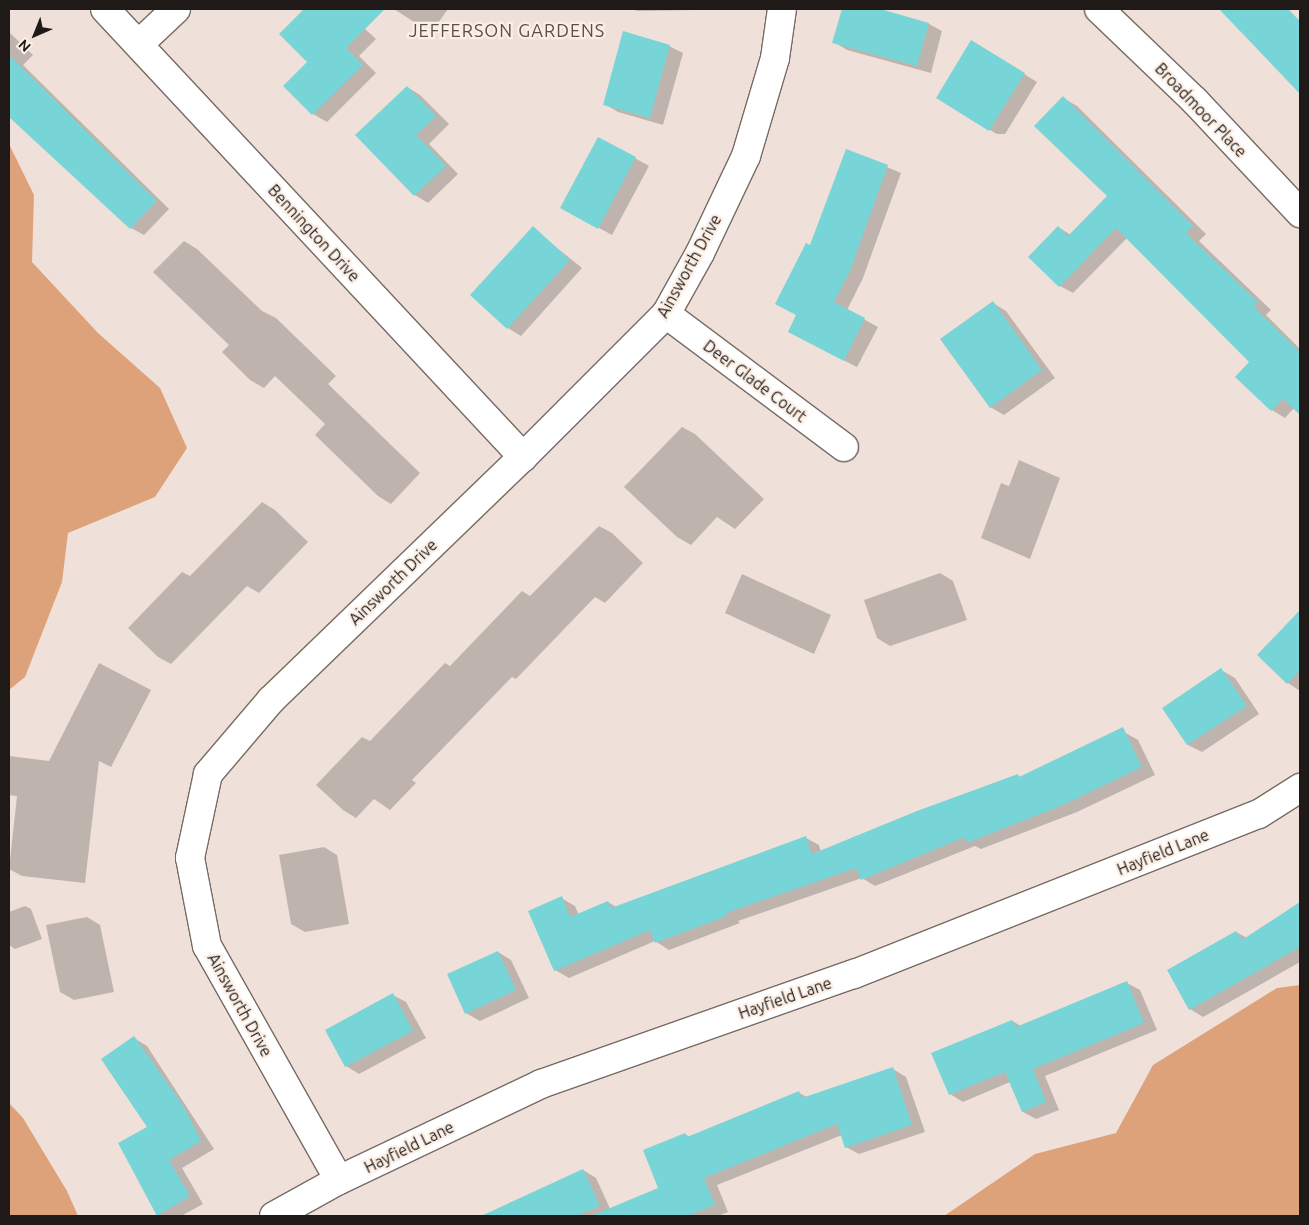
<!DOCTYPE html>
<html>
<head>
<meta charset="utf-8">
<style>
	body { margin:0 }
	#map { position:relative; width:1309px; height:1225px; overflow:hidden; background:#efe1d9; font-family:Ubuntu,sans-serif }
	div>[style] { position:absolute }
	.forest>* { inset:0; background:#dea27b }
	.shadow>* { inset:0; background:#0003 }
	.building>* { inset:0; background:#77d4d7 }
	.roads { filter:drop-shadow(1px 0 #776b64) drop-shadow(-1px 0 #776b64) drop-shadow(0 1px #776b64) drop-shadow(0 -1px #776b64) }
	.street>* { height:28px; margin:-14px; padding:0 14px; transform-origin:14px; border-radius:14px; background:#fff }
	span { translate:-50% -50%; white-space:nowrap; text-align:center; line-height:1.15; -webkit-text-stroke:4.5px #fcefe6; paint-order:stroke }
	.street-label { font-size:16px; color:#1f1a17 }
	.neighbourhood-label { font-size:18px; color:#5b5049; letter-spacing:1px }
	.frame { position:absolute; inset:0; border:10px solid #1f1a17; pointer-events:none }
	.north { position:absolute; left:10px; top:10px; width:50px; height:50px; -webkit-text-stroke:4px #fcefe6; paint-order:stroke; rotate:224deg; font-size:14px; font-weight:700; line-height:20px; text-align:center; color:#1f1a17 }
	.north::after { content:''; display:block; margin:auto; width:18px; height:22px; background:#1f1a17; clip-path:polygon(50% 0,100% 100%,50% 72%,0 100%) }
</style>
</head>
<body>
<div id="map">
	<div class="forest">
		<div style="clip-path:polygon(9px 144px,34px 195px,32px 262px,98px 333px,160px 388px,187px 448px,155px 497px,68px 533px,62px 582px,25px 677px,9px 690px)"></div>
		<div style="clip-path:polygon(1300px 985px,1300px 1216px,944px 1216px,1035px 1154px,1116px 1133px,1153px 1065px,1277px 988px)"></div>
		<div style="clip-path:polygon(9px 1103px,23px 1118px,67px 1191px,78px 1216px,9px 1216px)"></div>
	</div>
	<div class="shadow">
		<div style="clip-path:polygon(306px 9px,319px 9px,326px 13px,330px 9px,343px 9px,376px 39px,359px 56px,376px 73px,327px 122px,313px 114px,284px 86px,309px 62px,281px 34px)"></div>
		<div style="clip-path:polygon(394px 9px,448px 9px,431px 33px)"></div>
		<div style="clip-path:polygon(634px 9px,697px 9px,697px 10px,637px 11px)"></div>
		<div style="clip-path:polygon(843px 9px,875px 9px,929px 24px,942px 31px,931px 73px,847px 50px,834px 42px)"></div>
		<div style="clip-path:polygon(1220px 9px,1282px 9px,1294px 21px,1300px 21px,1300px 92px)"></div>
		<div style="clip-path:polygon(9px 32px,33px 55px,23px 65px,169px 209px,144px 235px,131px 228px,9px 115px,16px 103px,9px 95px)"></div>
		<div style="clip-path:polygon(669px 46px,683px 53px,663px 125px,618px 112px,605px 104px)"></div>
		<div style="clip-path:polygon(985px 50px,1037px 82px,1005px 134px,997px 134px,983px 126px)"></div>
		<div style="clip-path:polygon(407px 87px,420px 95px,449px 124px,429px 144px,458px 174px,428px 203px,415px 195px,357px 136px)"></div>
		<div style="clip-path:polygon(1063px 98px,1077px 106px,1206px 234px,1199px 241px,1271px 310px,1266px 315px,1300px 349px,1300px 414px,1294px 408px,1285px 418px,1272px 410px,1251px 362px,1127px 238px,1073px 293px,1060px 286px,1058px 227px,1071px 235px,1109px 196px)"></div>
		<div style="clip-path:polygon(599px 138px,649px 166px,612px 235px,575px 215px)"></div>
		<div style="clip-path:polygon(847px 150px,901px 173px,863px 278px,847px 310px,878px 327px,857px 367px,802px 339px,798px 315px,811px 247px)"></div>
		<div style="clip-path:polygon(537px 232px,582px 268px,521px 336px,508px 328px)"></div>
		<div style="clip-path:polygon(184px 241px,197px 249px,262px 311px,276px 318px,336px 376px,328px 384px,420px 473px,391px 504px,378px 496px,315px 435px,325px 424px,275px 376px,264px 388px,250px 380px,222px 352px,229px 345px,153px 272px)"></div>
		<div style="clip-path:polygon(993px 303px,1006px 311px,1055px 378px,1004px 415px,990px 407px)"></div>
		<div style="clip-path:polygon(682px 427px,695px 434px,764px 499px,735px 529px,717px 517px,691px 545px,677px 537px,624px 487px)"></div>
		<div style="clip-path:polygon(1019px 460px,1060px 478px,1030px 559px,981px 538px,1001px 483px,1009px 486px)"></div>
		<div style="clip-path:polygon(262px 502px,275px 510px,308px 542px,259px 593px,247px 586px,171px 664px,158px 657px,128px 628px,182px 572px,190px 576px)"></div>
		<div style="clip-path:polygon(599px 526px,612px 533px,643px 563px,605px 603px,595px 597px,516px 679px,512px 677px,412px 780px,416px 783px,390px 810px,374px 799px,356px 818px,343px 810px,316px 785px,362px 737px,370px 741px,445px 663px,450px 666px,522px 591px,530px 596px)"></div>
		<div style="clip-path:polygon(940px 573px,953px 581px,967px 620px,890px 646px,877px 638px,864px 600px)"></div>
		<div style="clip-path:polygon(742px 574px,831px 615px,814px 654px,725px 613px)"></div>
		<div style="clip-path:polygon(1300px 612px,1300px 691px,1288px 683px,1258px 655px)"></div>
		<div style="clip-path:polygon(99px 663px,151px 690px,111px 767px,99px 761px,85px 883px,22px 876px,9px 869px,17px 796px,9px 795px,9px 756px,49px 761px)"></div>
		<div style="clip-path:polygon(1221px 670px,1235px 678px,1259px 714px,1202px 752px,1188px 745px,1164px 708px)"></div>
		<div style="clip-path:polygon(1124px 732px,1138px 740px,1155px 775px,1077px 812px,981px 849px,975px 846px,875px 886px,862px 878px,738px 921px,740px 923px,669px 950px,655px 941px,569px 978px,555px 970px,561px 898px,575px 906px,579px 915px,608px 902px,616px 907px,806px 838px,819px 845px,821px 852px,1018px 776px,1021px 777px)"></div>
		<div style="clip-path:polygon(324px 847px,337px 855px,349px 924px,305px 932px,291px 924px,279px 855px)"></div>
		<div style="clip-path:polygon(1300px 904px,1300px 962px,1203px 1017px,1190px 1009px,1236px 932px,1247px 938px)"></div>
		<div style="clip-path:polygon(25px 906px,31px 909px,42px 939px,15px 949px,9px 945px,9px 912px)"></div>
		<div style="clip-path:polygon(87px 917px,100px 925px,114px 992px,74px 1000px,60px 992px,46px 925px)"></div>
		<div style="clip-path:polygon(498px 952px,511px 960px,529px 998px,480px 1021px,466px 1013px)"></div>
		<div style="clip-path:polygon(1127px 983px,1140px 990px,1157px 1030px,1045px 1076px,1059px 1110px,1036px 1119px,1023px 1112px,1010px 1082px,963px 1102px,950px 1094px,1012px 1021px,1021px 1026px)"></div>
		<div style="clip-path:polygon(393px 995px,406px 1002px,426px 1038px,359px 1074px,346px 1066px)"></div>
		<div style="clip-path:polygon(134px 1038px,147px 1046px,214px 1149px,182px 1168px,203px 1204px,181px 1216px,158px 1215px,149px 1127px)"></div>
		<div style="clip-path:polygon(893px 1069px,906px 1077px,925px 1132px,859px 1154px,846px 1147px,842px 1135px,717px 1185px,728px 1212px,718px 1216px,638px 1216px,632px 1200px,660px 1189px,685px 1134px,690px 1137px,799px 1093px,807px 1097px)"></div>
		<div style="clip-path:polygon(583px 1170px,596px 1178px,612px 1213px,606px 1216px,523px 1216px,516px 1201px)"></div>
	</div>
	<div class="building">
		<div style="clip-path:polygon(304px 9px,385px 9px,346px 48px,363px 65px,312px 115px,283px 86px,307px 62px,279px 34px)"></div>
		<div style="clip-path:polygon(842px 9px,880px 9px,929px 23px,917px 66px,832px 43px)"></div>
		<div style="clip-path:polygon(1219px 9px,1288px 9px,1300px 21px,1300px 94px)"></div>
		<div style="clip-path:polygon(623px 31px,670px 45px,650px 118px,603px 105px)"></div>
		<div style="clip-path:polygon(971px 40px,1025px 73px,989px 131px,936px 98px)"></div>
		<div style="clip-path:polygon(9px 55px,157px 201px,130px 229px,9px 117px)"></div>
		<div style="clip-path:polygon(407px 86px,436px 116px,416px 135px,446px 166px,414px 196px,355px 135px)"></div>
		<div style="clip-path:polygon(1063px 96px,1193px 226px,1186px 233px,1258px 302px,1254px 307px,1300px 352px,1300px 415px,1283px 399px,1271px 411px,1235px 377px,1249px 362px,1116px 228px,1059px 287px,1028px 257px,1058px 226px,1068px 236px,1107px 196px,1034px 126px)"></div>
		<div style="clip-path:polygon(598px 137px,636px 157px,598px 229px,560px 208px)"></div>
		<div style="clip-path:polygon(846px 149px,888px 165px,850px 271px,834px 302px,865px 318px,844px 361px,788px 332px,796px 315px,775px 304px,806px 243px,810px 245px)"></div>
		<div style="clip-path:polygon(533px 226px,570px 260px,507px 329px,470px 295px)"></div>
		<div style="clip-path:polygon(993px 301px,1042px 370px,990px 408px,940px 339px)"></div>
		<div style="clip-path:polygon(1300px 610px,1300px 671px,1287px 684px,1257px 655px)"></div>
		<div style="clip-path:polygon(1221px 668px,1247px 706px,1187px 745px,1162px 708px)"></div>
		<div style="clip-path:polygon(1123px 727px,1142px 767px,1063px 805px,967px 843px,965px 837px,861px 880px,856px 868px,726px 913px,727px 916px,655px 943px,650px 930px,554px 971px,528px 911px,562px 896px,570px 917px,608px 901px,611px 908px,806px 836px,812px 854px,917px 811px,1018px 774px,1019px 777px)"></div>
		<div style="clip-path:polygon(1300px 902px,1300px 947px,1189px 1010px,1167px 970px,1236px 931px,1242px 940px)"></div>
		<div style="clip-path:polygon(498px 951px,516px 990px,465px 1014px,447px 974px)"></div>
		<div style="clip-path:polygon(1127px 981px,1144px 1023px,1033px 1069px,1046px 1102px,1022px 1112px,1005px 1072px,949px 1095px,931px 1053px,1012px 1020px,1016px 1027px)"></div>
		<div style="clip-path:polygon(393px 993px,413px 1031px,345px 1067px,325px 1030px)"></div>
		<div style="clip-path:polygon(134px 1036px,184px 1107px,201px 1141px,169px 1160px,190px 1196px,157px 1216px,118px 1143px,147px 1127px,101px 1059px)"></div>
		<div style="clip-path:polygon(893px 1067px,912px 1125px,845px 1148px,837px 1124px,704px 1178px,715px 1205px,687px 1216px,591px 1216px,658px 1188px,643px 1150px,685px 1133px,687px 1137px,799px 1091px,802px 1098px)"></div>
		<div style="clip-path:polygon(583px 1169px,600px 1206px,577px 1216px,481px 1216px)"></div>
	</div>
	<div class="roads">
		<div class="street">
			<div style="left:105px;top:9px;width:613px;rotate:46.98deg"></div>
			<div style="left:1099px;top:9px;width:133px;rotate:43.8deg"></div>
			<div style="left:1195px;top:101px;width:154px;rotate:46.8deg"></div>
			<div style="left:139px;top:44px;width:51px;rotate:-43.4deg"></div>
			<div style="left:666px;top:314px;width:222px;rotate:36.8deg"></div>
			<div style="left:339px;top:1180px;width:269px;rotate:-119.4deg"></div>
			<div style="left:207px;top:946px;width:90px;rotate:-100.9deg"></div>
			<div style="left:190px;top:858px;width:86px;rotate:-77.9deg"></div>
			<div style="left:208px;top:774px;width:97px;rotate:-49.6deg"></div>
			<div style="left:271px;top:700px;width:350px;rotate:-44deg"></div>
			<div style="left:523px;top:457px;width:202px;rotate:-45deg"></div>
			<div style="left:666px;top:314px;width:70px;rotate:-60.9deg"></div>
			<div style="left:700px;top:253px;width:107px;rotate:-64.6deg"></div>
			<div style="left:746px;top:156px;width:102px;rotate:-73.5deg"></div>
			<div style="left:775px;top:58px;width:49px;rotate:-81.9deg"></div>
			<div style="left:274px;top:1216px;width:74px;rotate:-29deg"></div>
			<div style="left:339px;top:1180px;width:224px;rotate:-25.4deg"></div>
			<div style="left:541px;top:1084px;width:332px;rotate:-19.4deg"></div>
			<div style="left:854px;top:974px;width:435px;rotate:-21.6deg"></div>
			<div style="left:1259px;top:814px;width:49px;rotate:-32.4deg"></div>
		</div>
	</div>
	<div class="street-label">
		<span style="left:1201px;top:110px;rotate:46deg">Broadmoor Place</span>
		<span style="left:314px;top:233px;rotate:47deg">Bennington Drive</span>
		<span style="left:689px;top:266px;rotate:-61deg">Ainsworth Drive</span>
		<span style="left:755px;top:381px;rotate:37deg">Deer Glade Court</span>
		<span style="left:393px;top:582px;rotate:-44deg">Ainsworth Drive</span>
		<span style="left:1163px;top:852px;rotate:-22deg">Hayfield Lane</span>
		<span style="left:785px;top:998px;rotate:-19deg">Hayfield Lane</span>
		<span style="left:240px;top:1005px;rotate:61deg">Ainsworth Drive</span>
		<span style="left:409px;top:1147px;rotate:-26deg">Hayfield Lane</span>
	</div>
	<div class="neighbourhood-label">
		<span style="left:507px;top:30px">JEFFERSON GARDENS</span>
	</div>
	<div class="frame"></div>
	<div class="north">N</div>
</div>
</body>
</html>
